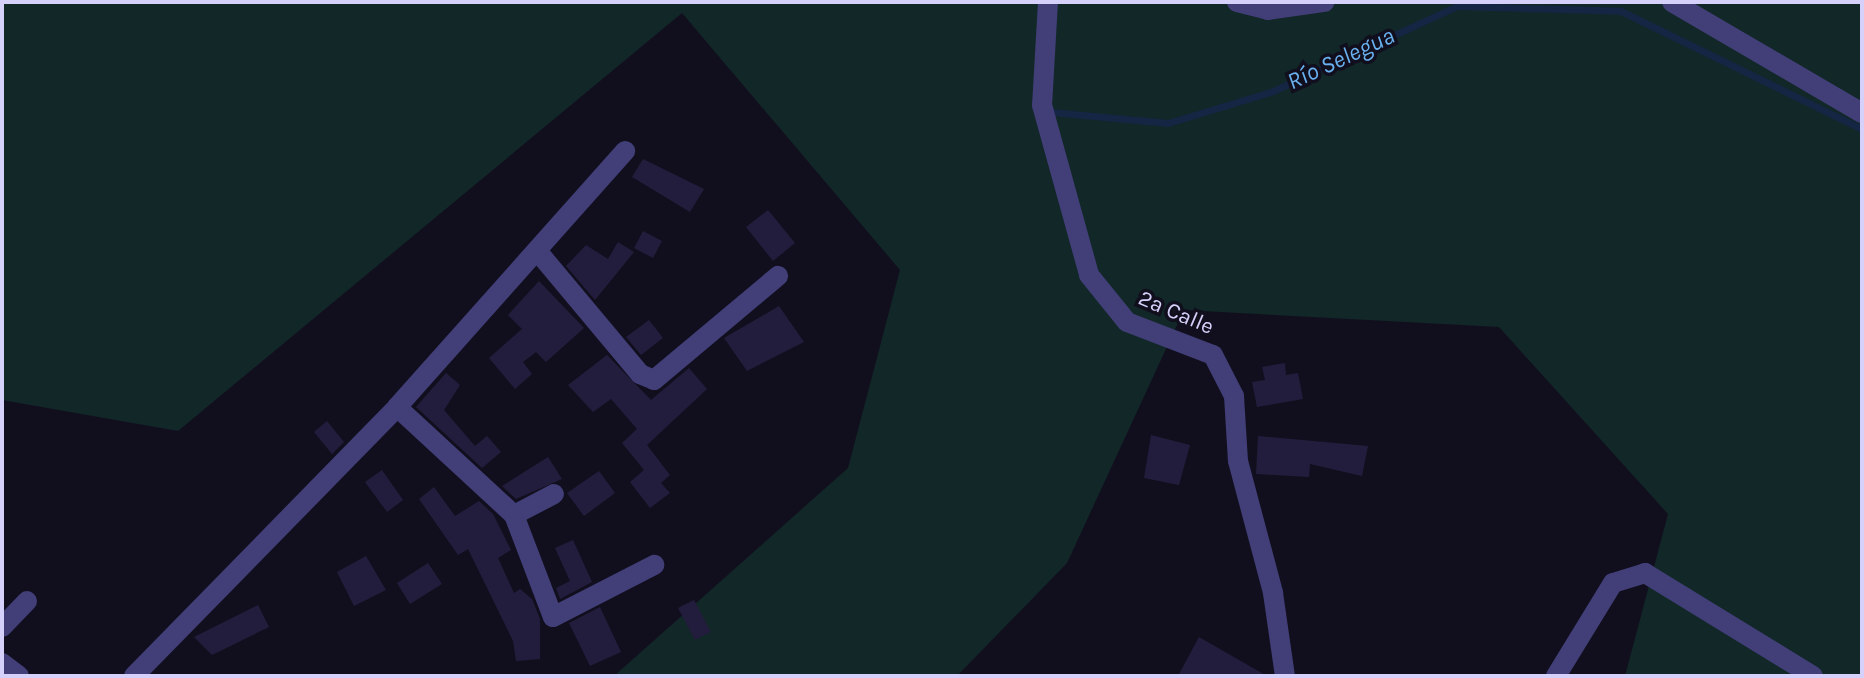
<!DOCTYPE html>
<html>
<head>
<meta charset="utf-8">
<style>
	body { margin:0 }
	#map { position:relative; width:1864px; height:678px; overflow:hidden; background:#110f1e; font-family:Karla,sans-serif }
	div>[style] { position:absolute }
	.green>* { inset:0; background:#122727 }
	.stream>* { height:7px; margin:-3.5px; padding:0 3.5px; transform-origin:3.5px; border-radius:3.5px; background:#142643 }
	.building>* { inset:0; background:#231d3d }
	.minor>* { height:20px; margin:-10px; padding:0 10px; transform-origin:10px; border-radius:10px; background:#413e78 }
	span { translate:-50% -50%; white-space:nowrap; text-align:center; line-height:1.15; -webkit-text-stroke:7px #110f1e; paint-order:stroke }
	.street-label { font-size:22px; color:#d6d1fa }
	.water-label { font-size:24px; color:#6ab1ef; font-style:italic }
	.frame { position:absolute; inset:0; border:4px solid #d6d1fa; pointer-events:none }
</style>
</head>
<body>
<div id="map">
	<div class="green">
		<div style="clip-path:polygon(2px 2px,1862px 2px,1862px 676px,1625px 676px,1668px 514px,1499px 327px,1184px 310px,1067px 563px,957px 676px,614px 676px,848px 468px,900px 270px,682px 13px,178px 431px,2px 400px)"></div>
	</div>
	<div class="stream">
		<div style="left:1051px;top:112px;width:118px;rotate:5.4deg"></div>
		<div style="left:1168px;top:123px;width:110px;rotate:-16.9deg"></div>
		<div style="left:1273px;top:91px;width:203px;rotate:-24.8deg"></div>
		<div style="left:1457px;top:6px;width:164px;rotate:1.7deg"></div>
		<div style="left:1621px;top:11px;width:268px;rotate:26.1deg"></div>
	</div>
	<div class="building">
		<div style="clip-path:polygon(643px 159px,704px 189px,690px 212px,632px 177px)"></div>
		<div style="clip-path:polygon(768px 210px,795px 243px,773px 261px,746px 227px)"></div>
		<div style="clip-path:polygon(643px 231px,662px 241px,653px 258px,634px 248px)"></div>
		<div style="clip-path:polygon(618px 242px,634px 252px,595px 300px,566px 266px,586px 245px,608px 259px)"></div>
		<div style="clip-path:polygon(539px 281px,584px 328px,546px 362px,536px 352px,523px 362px,532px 374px,515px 389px,489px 358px,522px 329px,508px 315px)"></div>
		<div style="clip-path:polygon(779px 306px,804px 342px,747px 371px,724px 338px)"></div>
		<div style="clip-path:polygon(649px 320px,663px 338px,641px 355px,626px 337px)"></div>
		<div style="clip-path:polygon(607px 355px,651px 400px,689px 368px,707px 389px,647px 445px,670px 475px,661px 483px,670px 493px,650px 508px,630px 482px,644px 470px,622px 443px,637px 429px,611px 399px,593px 412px,568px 385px)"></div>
		<div style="clip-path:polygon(1285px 363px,1286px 375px,1298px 373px,1303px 399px,1257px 407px,1252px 382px,1265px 380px,1262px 367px)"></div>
		<div style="clip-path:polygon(446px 373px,460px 385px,444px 410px,475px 446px,487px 436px,501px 452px,482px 468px,416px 407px)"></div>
		<div style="clip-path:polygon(327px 421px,344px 442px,332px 454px,314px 432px)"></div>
		<div style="clip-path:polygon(1151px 435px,1190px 445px,1179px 485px,1144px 478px)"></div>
		<div style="clip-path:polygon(1258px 436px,1368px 446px,1362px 476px,1310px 464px,1309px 477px,1256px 474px)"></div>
		<div style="clip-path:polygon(548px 457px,562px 479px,516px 499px,502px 486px)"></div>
		<div style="clip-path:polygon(382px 470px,403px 500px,387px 512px,365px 482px)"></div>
		<div style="clip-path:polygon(599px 471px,615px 493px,584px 516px,567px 493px)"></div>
		<div style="clip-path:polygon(434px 487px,455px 516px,479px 501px,493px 514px,511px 550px,498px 558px,514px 593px,520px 589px,532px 599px,540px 619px,540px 659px,516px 661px,513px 641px,468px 549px,458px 555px,419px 499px)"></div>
		<div style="clip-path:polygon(573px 540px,592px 582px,560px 599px,556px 588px,570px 581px,555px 548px)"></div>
		<div style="clip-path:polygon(366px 556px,386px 590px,354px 606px,337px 572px)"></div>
		<div style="clip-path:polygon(428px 563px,442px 584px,410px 604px,397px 583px)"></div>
		<div style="clip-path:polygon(694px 600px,711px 632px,695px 640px,678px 608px)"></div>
		<div style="clip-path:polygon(258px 605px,269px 627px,212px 655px,194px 637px)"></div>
		<div style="clip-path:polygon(600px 607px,621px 652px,590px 666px,569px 623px)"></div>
		<div style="clip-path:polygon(1199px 637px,1267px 676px,1178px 676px)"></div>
	</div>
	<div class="minor">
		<div style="left:1048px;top:2px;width:103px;rotate:93.3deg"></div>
		<div style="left:1042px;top:105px;width:176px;rotate:74.5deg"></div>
		<div style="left:1089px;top:275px;width:60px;rotate:51deg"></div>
		<div style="left:1127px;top:322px;width:92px;rotate:21deg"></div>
		<div style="left:1213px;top:355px;width:46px;rotate:62.9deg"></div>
		<div style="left:1234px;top:396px;width:65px;rotate:86.5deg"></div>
		<div style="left:1238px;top:461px;width:137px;rotate:75.1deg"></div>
		<div style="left:1273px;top:593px;width:84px;rotate:81.8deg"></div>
		<div style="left:1237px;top:2px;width:32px;rotate:14deg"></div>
		<div style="left:1268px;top:10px;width:57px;rotate:-8.1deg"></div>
		<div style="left:1672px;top:2px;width:220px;rotate:30.3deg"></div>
		<div style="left:539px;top:253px;width:158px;rotate:50.1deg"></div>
		<div style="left:640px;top:374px;width:15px;rotate:23deg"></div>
		<div style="left:654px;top:380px;width:162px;rotate:-40deg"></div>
		<div style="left:397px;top:407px;width:159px;rotate:42.7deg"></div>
		<div style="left:514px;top:515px;width:109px;rotate:69.1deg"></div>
		<div style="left:553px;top:617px;width:114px;rotate:-27.2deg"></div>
		<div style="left:514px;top:515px;width:45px;rotate:-27.7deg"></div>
		<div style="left:2px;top:627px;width:36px;rotate:-46deg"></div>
		<div style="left:2px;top:663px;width:21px;rotate:37deg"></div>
		<div style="left:134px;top:676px;width:376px;rotate:-45.6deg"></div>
		<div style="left:397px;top:407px;width:343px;rotate:-48.3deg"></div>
		<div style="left:1556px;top:676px;width:109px;rotate:-58.5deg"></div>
		<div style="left:1613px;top:583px;width:34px;rotate:-17deg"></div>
		<div style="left:1645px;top:573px;width:197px;rotate:31.5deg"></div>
	</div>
	<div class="street-label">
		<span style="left:1176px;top:313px;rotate:23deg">2a Calle</span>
	</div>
	<div class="water-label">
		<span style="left:1341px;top:59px;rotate:-25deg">Río Selegua</span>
	</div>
	<div class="frame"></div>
</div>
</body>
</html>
